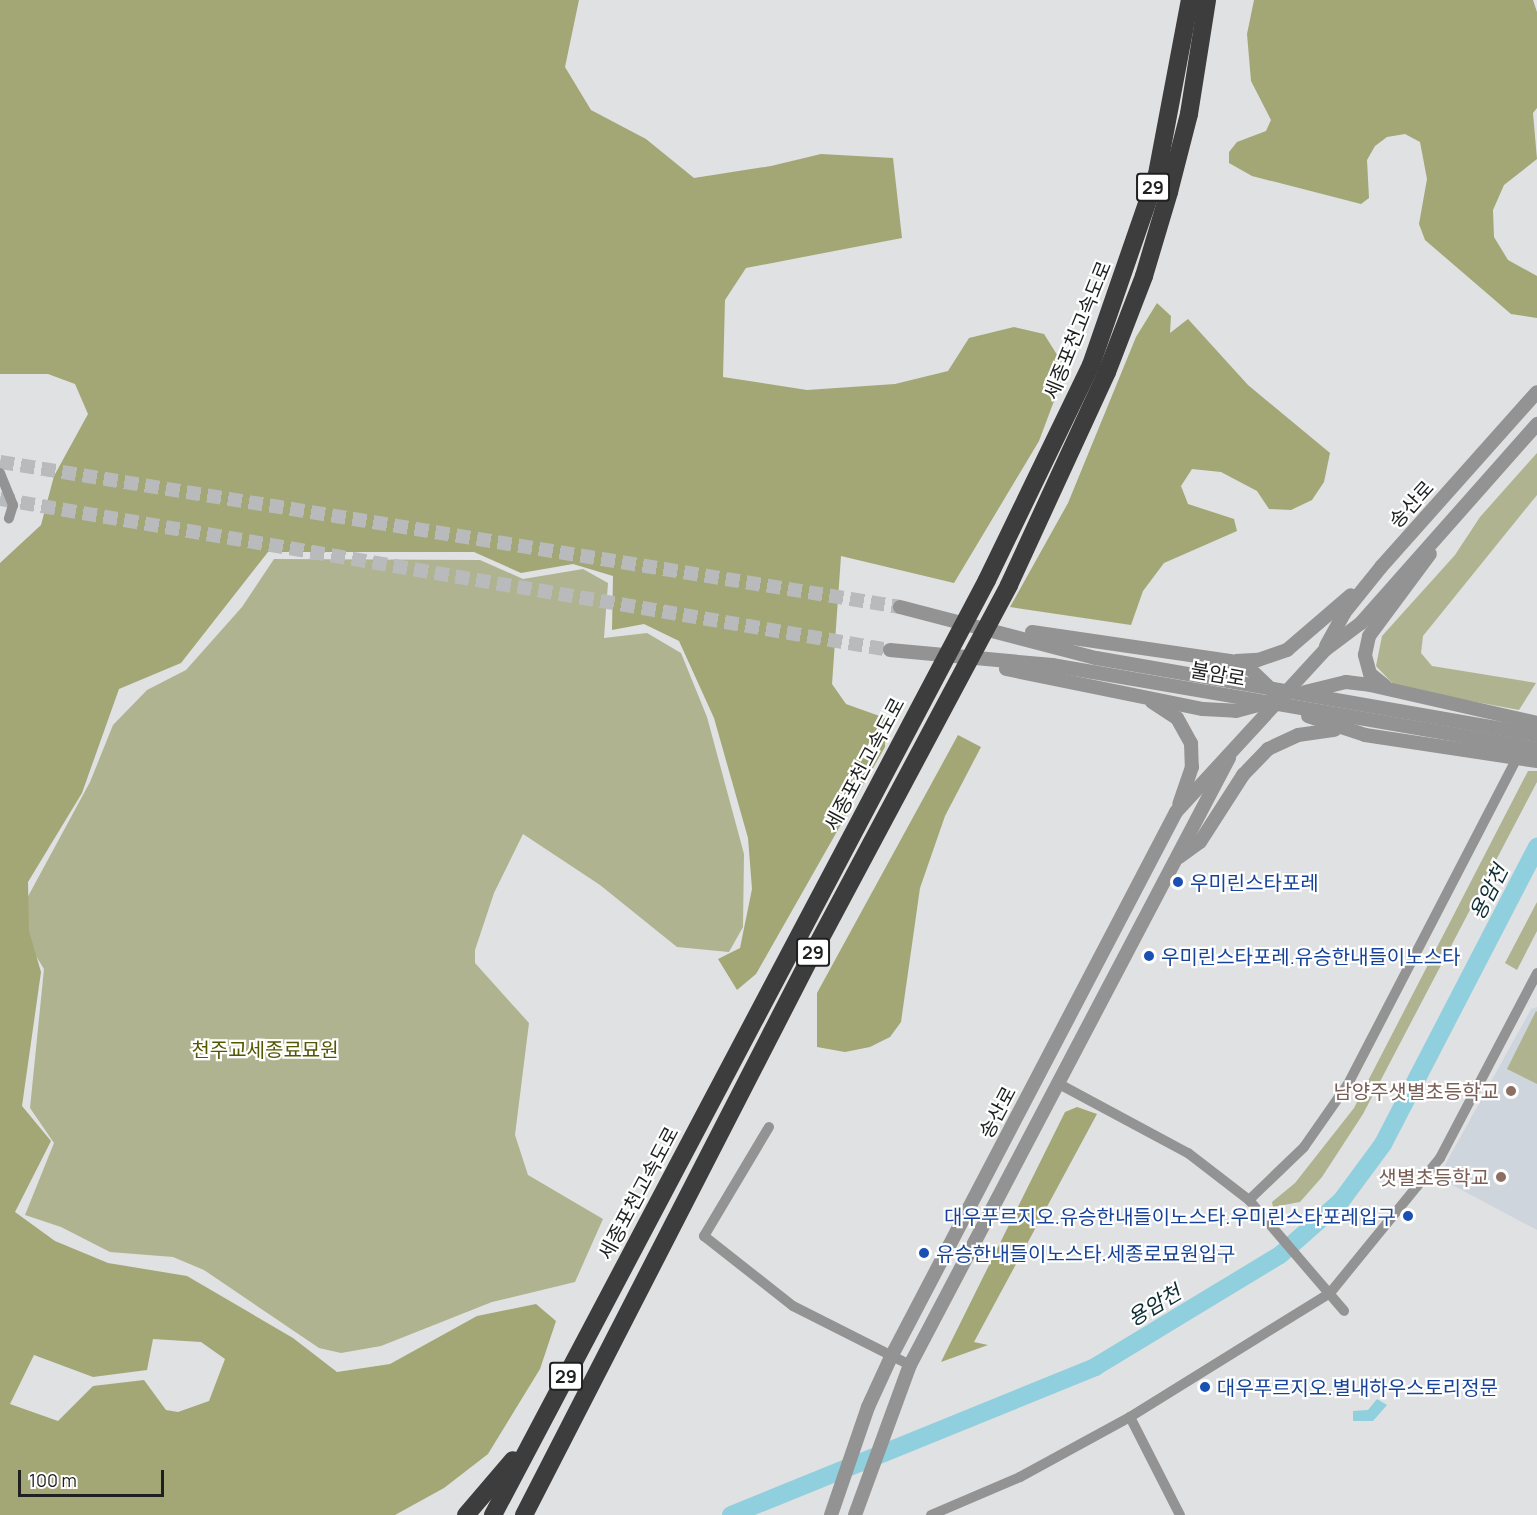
<!DOCTYPE html>
<html>
<head>
<meta charset="utf-8">
<style>
	body { margin:0 }
	#map { position:relative; width:1537px; height:1515px; overflow:hidden; background:#e0e1e2; font-family:Manrope,"Noto Sans KR",sans-serif }
	div>[style] { position:absolute }
	.built>* { inset:0; background:#cfd5dc }
	.green>* { inset:0; background:#b0b38f }
	.forest>* { inset:0; background:#a3a776 }
	.water>* { inset:0; background:#90cfdd }
	.river>* { height:18px; margin:-9px; padding:0 9px; transform-origin:9px; border-radius:9px; background:#90cfdd }
	.tertiary-tunnel>* { height:14px; margin-top:-7px; transform-origin:0; background:repeating-linear-gradient(90deg,#b9babb 0 14px,transparent 0 21px) }
	.minor>* { height:10px; margin:-5px; padding:0 5px; transform-origin:5px; border-radius:5px; background:#939393 }
	.tertiary>* { height:14px; margin:-7px; padding:0 7px; transform-origin:7px; border-radius:7px; background:#939393 }
	.motorway>* { height:18px; margin:-9px; padding:0 9px; transform-origin:9px; border-radius:9px; background:#3e3d3d }
	.dots>* { width:16px; height:16px; translate:-50% -50%; box-sizing:border-box; border:3px solid #fff; border-radius:50% }
	span { translate:-50% -50%; white-space:nowrap; text-align:center; line-height:1.15; -webkit-text-stroke:4.5px #fff; paint-order:stroke }
	.shield-label span { padding:2px 4px; background:#fff; border:2px solid; border-radius:4px; -webkit-text-stroke-width:0 }
	.shield-label { font-size:18px; color:#1f2020; font-weight:700 }
	.street-label { font-size:20px; color:#1f2020 }
	.transit-label { font-size:20px; color:#164399 }
	.left { translate:0 -50%; text-align:left }
	.right { translate:-100% -50%; text-align:right }
	.park-label { font-size:20px; color:#545600 }
	.education-label { font-size:20px; color:#785e54 }
	.water-label { font-size:21px; color:#0e2e35; font-style:italic }
	.scale { position:absolute; left:18px; top:1470px; width:146px; height:27px; box-sizing:border-box; border:3px solid #1f2020; border-top:0; padding-left:8px; font-size:18px; line-height:21px; white-space:nowrap; color:#1f2020; -webkit-text-stroke:4px #fff; paint-order:stroke }
</style>
</head>
<body>
<div id="map">
	<div class="built">
		<div style="clip-path:polygon(1537px 1007px,1537px 1230px,1443px 1180px,1440px 1174px,1531px 1009px)"></div>
	</div>
	<div class="green">
		<div style="clip-path:polygon(1537px 453px,1537px 495px,1423px 636px,1421px 653px,1432px 666px,1536px 683px,1519px 710px,1396px 687px,1376px 666px,1382px 636px,1455px 555px,1480px 517px)"></div>
		<div style="clip-path:polygon(274px 559px,480px 560px,523px 579px,583px 569px,608px 583px,604px 638px,647px 633px,681px 653px,707px 717px,744px 854px,743px 927px,729px 952px,677px 947px,600px 885px,523px 834px,494px 893px,475px 950px,475px 963px,529px 1023px,515px 1135px,528px 1175px,603px 1219px,575px 1282px,492px 1302px,381px 1346px,341px 1353px,319px 1348px,204px 1270px,173px 1257px,110px 1252px,61px 1227px,25px 1215px,54px 1143px,30px 1108px,44px 969px,23px 935px,25px 902px,90px 782px,113px 725px,147px 690px,186px 670px,242px 607px)"></div>
		<div style="clip-path:polygon(1528px 771px,1537px 771px,1537px 782px,1363px 1114px,1322px 1177px,1300px 1202px,1273px 1207px,1272px 1202px,1295px 1183px,1354px 1108px)"></div>
		<div style="clip-path:polygon(1537px 902px,1537px 931px,1517px 970px,1505px 963px)"></div>
		<div style="clip-path:polygon(1536px 1011px,1537px 1012px,1537px 1084px,1507px 1069px)"></div>
	</div>
	<div class="forest">
		<div style="clip-path:polygon(evenodd,0 0,579px 0,565px 67px,591px 110px,646px 139px,694px 178px,771px 166px,821px 154px,893px 158px,902px 238px,746px 268px,725px 300px,723px 377px,807px 390px,895px 384px,948px 371px,969px 338px,1014px 327px,1044px 334px,1066px 369px,1039px 441px,954px 583px,841px 556px,832px 684px,846px 704px,885px 718px,885px 747px,756px 974px,737px 990px,718px 959px,740px 948px,752px 889px,748px 838px,714px 718px,679px 641px,644px 624px,612px 630px,613px 576px,573px 564px,521px 573px,474px 552px,268px 552px,181px 663px,119px 689px,82px 793px,28px 882px,29px 931px,41px 972px,22px 1106px,51px 1141px,15px 1212px,55px 1241px,108px 1263px,187px 1276px,293px 1338px,337px 1372px,390px 1364px,477px 1316px,536px 1304px,556px 1321px,540px 1369px,488px 1454px,444px 1488px,395px 1515px,0 1515px,0 563px,41px 525px,54px 476px,88px 414px,75px 384px,48px 374px,0 374px,0 0,153px 1339px,201px 1342px,225px 1359px,209px 1401px,178px 1412px,166px 1410px,144px 1380px,93px 1386px,58px 1421px,10px 1404px,34px 1355px,93px 1377px,147px 1370px,153px 1339px)"></div>
		<div style="clip-path:polygon(1254px 0,1533px 0,1537px 12px,1537px 108px,1533px 113px,1537px 159px,1504px 185px,1493px 210px,1494px 237px,1508px 260px,1537px 276px,1537px 318px,1511px 314px,1425px 240px,1419px 224px,1427px 179px,1420px 142px,1405px 134px,1387px 137px,1375px 146px,1367px 160px,1369px 198px,1361px 204px,1252px 176px,1229px 163px,1229px 152px,1237px 142px,1266px 131px,1271px 120px,1251px 81px,1247px 34px)"></div>
		<div style="clip-path:polygon(1157px 303px,1171px 316px,1170px 333px,1188px 319px,1248px 385px,1330px 453px,1324px 482px,1312px 500px,1291px 510px,1269px 509px,1257px 491px,1221px 472px,1192px 469px,1181px 486px,1188px 504px,1234px 519px,1237px 531px,1164px 563px,1143px 591px,1131px 625px,1010px 607px,1068px 503px,1136px 337px)"></div>
		<div style="clip-path:polygon(958px 735px,981px 747px,945px 816px,920px 888px,901px 1022px,890px 1037px,870px 1047px,845px 1052px,817px 1047px,817px 993px)"></div>
		<div style="clip-path:polygon(1077px 1107px,1097px 1114px,974px 1342px,988px 1345px,941px 1362px,1065px 1112px)"></div>
	</div>
	<div class="water">
		<div style="clip-path:polygon(1377px 1399px,1387px 1405px,1373px 1421px,1353px 1421px,1353px 1411px,1368px 1410px)"></div>
	</div>
	<div class="river">
		<div style="left:731px;top:1515px;width:393px;rotate:-22.1deg"></div>
		<div style="left:1095px;top:1367px;width:216px;rotate:-31.2deg"></div>
		<div style="left:1280px;top:1255px;width:81px;rotate:-41.5deg"></div>
		<div style="left:1341px;top:1201px;width:71px;rotate:-53.6deg"></div>
		<div style="left:1383px;top:1144px;width:335px;rotate:-62.6deg"></div>
	</div>
	<div class="tertiary-tunnel">
		<div style="left:0;top:462px;width:912px;rotate:9.15deg"></div>
		<div style="left:0;top:499px;width:903px;rotate:9.63deg"></div>
	</div>
	<div class="minor">
		<div style="left:0;top:473px;width:35px;rotate:68deg"></div>
		<div style="left:13px;top:505px;width:14px;rotate:107deg"></div>
		<div style="left:1061px;top:1085px;width:144px;rotate:28.2deg"></div>
		<div style="left:1188px;top:1153px;width:77px;rotate:37.6deg"></div>
		<div style="left:1249px;top:1200px;width:76px;rotate:-43.9deg"></div>
		<div style="left:1304px;top:1147px;width:77px;rotate:-55.1deg"></div>
		<div style="left:1348px;top:1084px;width:374px;rotate:-62.6deg"></div>
		<div style="left:769px;top:1127px;width:127px;rotate:120.8deg"></div>
		<div style="left:704px;top:1236px;width:113px;rotate:38.2deg"></div>
		<div style="left:793px;top:1306px;width:131px;rotate:26.8deg"></div>
		<div style="left:1249px;top:1200px;width:146px;rotate:49.4deg"></div>
		<div style="left:1130px;top:1417px;width:110px;rotate:63deg"></div>
		<div style="left:931px;top:1515px;width:97px;rotate:-23.1deg"></div>
		<div style="left:1020px;top:1477px;width:125px;rotate:-28.6deg"></div>
		<div style="left:1130px;top:1417px;width:235px;rotate:-31.8deg"></div>
		<div style="left:1330px;top:1293px;width:174px;rotate:-50.8deg"></div>
		<div style="left:1440px;top:1158px;width:209px;rotate:-62.3deg"></div>
	</div>
	<div class="tertiary">
		<div style="left:900px;top:607px;width:203px;rotate:14.6deg"></div>
		<div style="left:1096px;top:658px;width:448px;rotate:9.9deg"></div>
		<div style="left:1032px;top:632px;width:200px;rotate:8.3deg"></div>
		<div style="left:1230px;top:661px;width:22px;rotate:22deg"></div>
		<div style="left:1250px;top:669px;width:32px;rotate:44deg"></div>
		<div style="left:1326px;top:646px;width:38px;rotate:-61deg"></div>
		<div style="left:1344px;top:613px;width:59px;rotate:-51.2deg"></div>
		<div style="left:1381px;top:567px;width:234px;rotate:-48.3deg"></div>
		<div style="left:890px;top:650px;width:163px;rotate:5.3deg"></div>
		<div style="left:1052px;top:665px;width:492px;rotate:9.8deg"></div>
		<div style="left:1236px;top:661px;width:22px;rotate:-3deg"></div>
		<div style="left:1258px;top:660px;width:31px;rotate:-19deg"></div>
		<div style="left:1287px;top:650px;width:84px;rotate:-40.7deg"></div>
		<div style="left:1006px;top:669px;width:201px;rotate:11.5deg"></div>
		<div style="left:1203px;top:709px;width:33px;rotate:3deg"></div>
		<div style="left:1236px;top:711px;width:31px;rotate:-15deg"></div>
		<div style="left:1385px;top:686px;width:19px;rotate:-141deg"></div>
		<div style="left:1370px;top:674px;width:20px;rotate:-105deg"></div>
		<div style="left:1365px;top:655px;width:19px;rotate:-78deg"></div>
		<div style="left:1369px;top:636px;width:102px;rotate:-53.4deg"></div>
		<div style="left:1305px;top:692px;width:42px;rotate:-13.7deg"></div>
		<div style="left:1346px;top:682px;width:24px;rotate:7deg"></div>
		<div style="left:1370px;top:685px;width:171px;rotate:12.8deg"></div>
		<div style="left:1152px;top:702px;width:30px;rotate:33deg"></div>
		<div style="left:1177px;top:718px;width:29px;rotate:61deg"></div>
		<div style="left:1191px;top:743px;width:24px;rotate:88deg"></div>
		<div style="left:1192px;top:767px;width:39px;rotate:109deg"></div>
		<div style="left:1308px;top:716px;width:60px;rotate:18.4deg"></div>
		<div style="left:1365px;top:735px;width:174px;rotate:8.6deg"></div>
		<div style="left:1179px;top:857px;width:26px;rotate:-36deg"></div>
		<div style="left:1200px;top:842px;width:80px;rotate:-57.3deg"></div>
		<div style="left:1243px;top:775px;width:36px;rotate:-46deg"></div>
		<div style="left:1268px;top:749px;width:33px;rotate:-25deg"></div>
		<div style="left:1298px;top:735px;width:37px;rotate:-8deg"></div>
		<div style="left:831px;top:1515px;width:114px;rotate:-71.1deg"></div>
		<div style="left:868px;top:1407px;width:55px;rotate:-65.3deg"></div>
		<div style="left:891px;top:1357px;width:615px;rotate:-62.39deg"></div>
		<div style="left:1176px;top:812px;width:220px;rotate:-47.4deg"></div>
		<div style="left:1325px;top:650px;width:45px;rotate:-36.9deg"></div>
		<div style="left:1361px;top:623px;width:266px;rotate:-48.5deg"></div>
		<div style="left:855px;top:1515px;width:160px;rotate:-69.9deg"></div>
		<div style="left:910px;top:1365px;width:686px;rotate:-62.28deg"></div>
	</div>
	<div class="motorway">
		<div style="left:466px;top:1515px;width:72px;rotate:-49.5deg"></div>
		<div style="left:493px;top:1515px;width:1057px;rotate:-62.15deg"></div>
		<div style="left:987px;top:580px;width:239px;rotate:-64.2deg"></div>
		<div style="left:1091px;top:365px;width:202px;rotate:-70.9deg"></div>
		<div style="left:1157px;top:174px;width:177px;rotate:-79.3deg"></div>
		<div style="left:524px;top:1515px;width:624px;rotate:-62.82deg"></div>
		<div style="left:809px;top:960px;width:425px;rotate:-61.9deg"></div>
		<div style="left:1009px;top:585px;width:234px;rotate:-65.3deg"></div>
		<div style="left:1107px;top:372px;width:103px;rotate:-68.9deg"></div>
		<div style="left:1144px;top:276px;width:88px;rotate:-73.4deg"></div>
		<div style="left:1169px;top:192px;width:81px;rotate:-75.6deg"></div>
		<div style="left:1189px;top:114px;width:115px;rotate:-81deg"></div>
	</div>
	<div class="dots">
		<div style="left:1178px;top:882px;background:#1a4fb4"></div>
		<div style="left:1149px;top:956px;background:#1a4fb4"></div>
		<div style="left:1511px;top:1091px;background:#8d6e63"></div>
		<div style="left:1501px;top:1177px;background:#8d6e63"></div>
		<div style="left:1408px;top:1216px;background:#1a4fb4"></div>
		<div style="left:924px;top:1253px;background:#1a4fb4"></div>
		<div style="left:1205px;top:1387px;background:#1a4fb4"></div>
	</div>
	<div class="shield-label">
		<span style="left:1153px;top:187px">29</span>
		<span style="left:813px;top:952px">29</span>
		<span style="left:566px;top:1376px">29</span>
	</div>
	<div class="street-label">
		<span style="left:1077px;top:330px;rotate:-68deg">세종포천고속도로</span>
		<span style="left:1411px;top:504px;rotate:-48deg">송산로</span>
		<span style="left:1218px;top:674px;rotate:10deg">불암로</span>
		<span style="left:864px;top:764px;rotate:-62deg">세종포천고속도로</span>
		<span style="left:997px;top:1112px;rotate:-62deg">송산로</span>
		<span style="left:638px;top:1193px;rotate:-62deg">세종포천고속도로</span>
	</div>
	<div class="transit-label">
		<span class="left" style="left:1190px;top:882px">우미린스타포레</span>
		<span class="left" style="left:1161px;top:956px">우미린스타포레.유승한내들이노스타</span>
		<span class="right" style="left:1396px;top:1216px">대우푸르지오.유승한내들이노스타.우미린스타포레입구</span>
		<span class="left" style="left:936px;top:1253px">유승한내들이노스타.세종로묘원입구</span>
		<span class="left" style="left:1217px;top:1387px">대우푸르지오.별내하우스토리정문</span>
	</div>
	<div class="park-label">
		<span style="left:265px;top:1049px">천주교세종료묘원</span>
	</div>
	<div class="education-label">
		<span class="right" style="left:1499px;top:1091px">남양주샛별초등학교</span>
		<span class="right" style="left:1489px;top:1177px">샛별초등학교</span>
	</div>
	<div class="water-label">
		<span style="left:1488px;top:892px;rotate:-63deg">용암천</span>
		<span style="left:1154px;top:1305px;rotate:-31deg">용암천</span>
	</div>
	<div class="scale">100 m</div>
</div>
</body>
</html>
